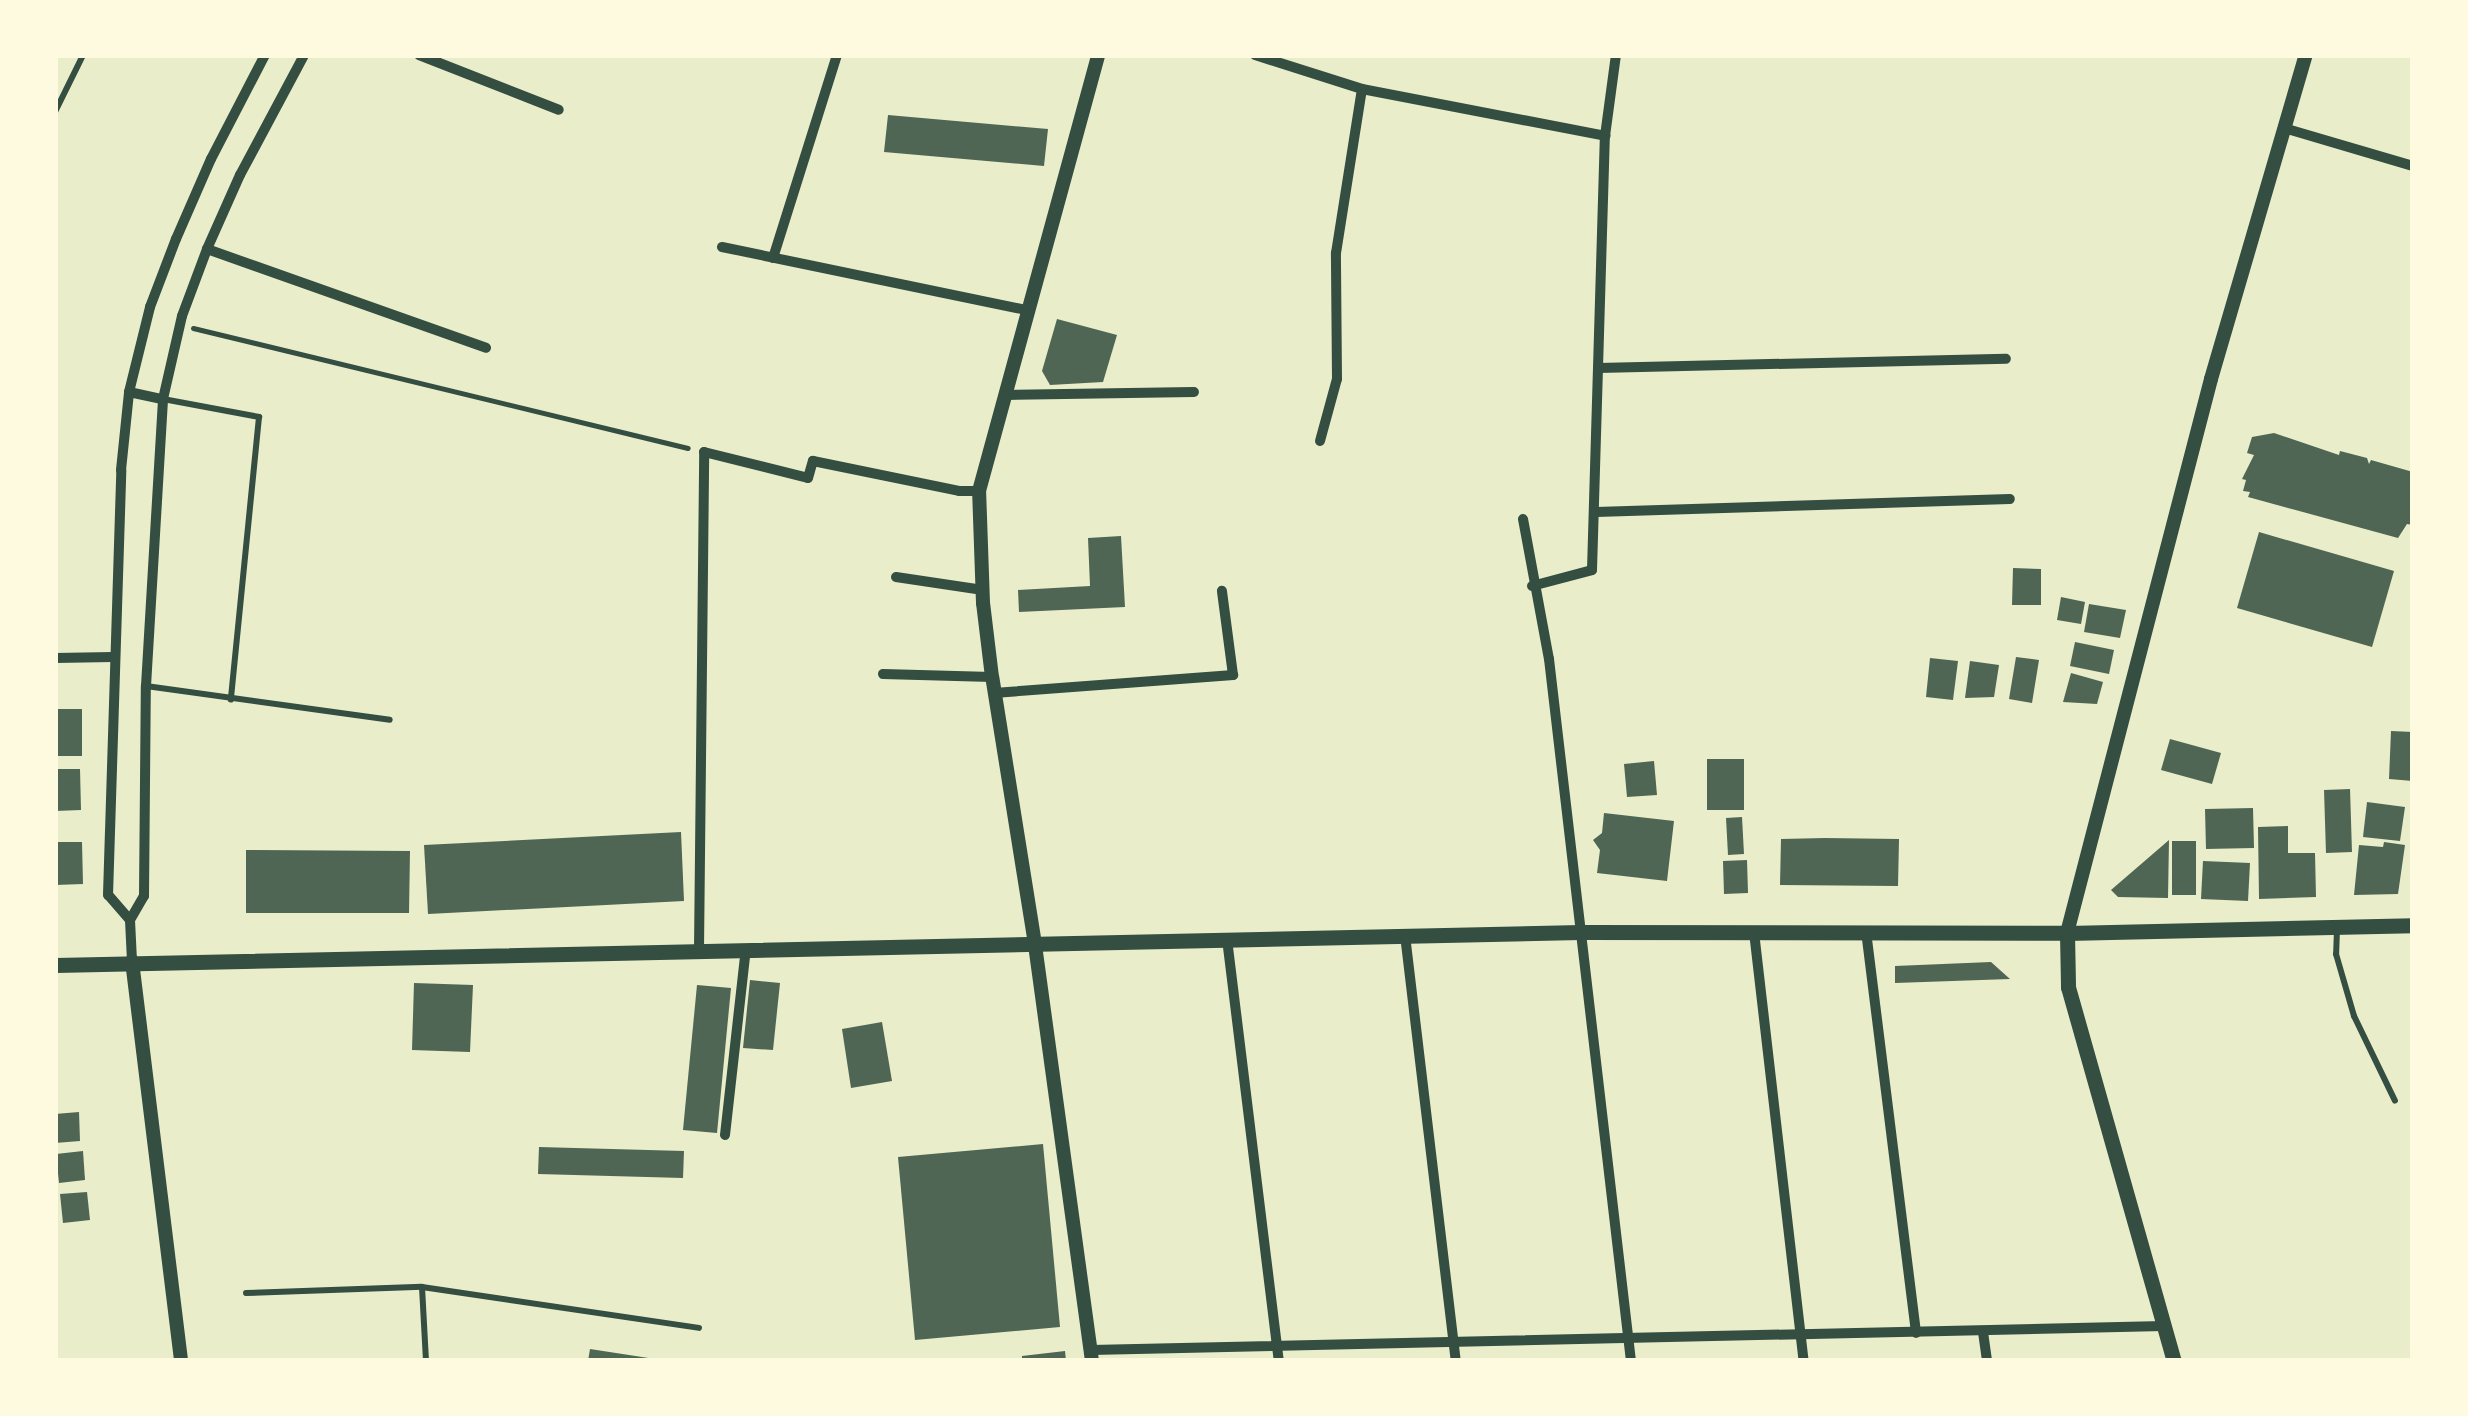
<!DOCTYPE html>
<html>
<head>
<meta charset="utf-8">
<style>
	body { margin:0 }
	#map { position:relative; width:2468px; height:1416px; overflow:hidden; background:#e9edc9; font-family:"PT Sans Narrow",sans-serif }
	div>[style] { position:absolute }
	.building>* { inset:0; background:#4f6655 }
	.path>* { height:5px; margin:-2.5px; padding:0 2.5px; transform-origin:2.5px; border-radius:2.5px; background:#344e41 }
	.service>* { height:6px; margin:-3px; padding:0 3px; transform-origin:3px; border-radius:3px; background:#344e41 }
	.minor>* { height:10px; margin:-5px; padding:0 5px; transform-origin:5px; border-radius:5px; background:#344e41 }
	.tertiary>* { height:14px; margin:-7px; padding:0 7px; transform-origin:7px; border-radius:7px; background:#344e41 }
	.secondary>* { height:15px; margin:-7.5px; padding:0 7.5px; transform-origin:7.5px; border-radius:7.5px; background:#344e41 }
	span { translate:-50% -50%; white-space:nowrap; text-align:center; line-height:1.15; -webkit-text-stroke:9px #fefae0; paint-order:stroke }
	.frame { position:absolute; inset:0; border:58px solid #fefae0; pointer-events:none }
</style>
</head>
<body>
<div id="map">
	<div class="building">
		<div style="clip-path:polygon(888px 115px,1048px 129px,1044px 166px,884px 152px)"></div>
		<div style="clip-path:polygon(1057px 319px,1117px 335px,1103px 382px,1050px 385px,1042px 371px)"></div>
		<div style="clip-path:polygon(2274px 433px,2339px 455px,2340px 451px,2367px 458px,2369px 464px,2371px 460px,2413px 472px,2413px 525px,2407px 524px,2398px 538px,2248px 497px,2250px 492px,2243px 491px,2246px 480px,2242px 479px,2254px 455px,2247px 453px,2252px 437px)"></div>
		<div style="clip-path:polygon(2259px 532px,2394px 571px,2372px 647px,2237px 608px)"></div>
		<div style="clip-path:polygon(1121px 536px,1125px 607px,1019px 612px,1018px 590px,1090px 586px,1088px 538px)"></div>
		<div style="clip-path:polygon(2013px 568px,2041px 569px,2041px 605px,2012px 605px)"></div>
		<div style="clip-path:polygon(2061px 597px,2085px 602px,2081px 624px,2057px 620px)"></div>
		<div style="clip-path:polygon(2089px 604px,2126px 610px,2120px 638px,2084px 632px)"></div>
		<div style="clip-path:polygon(2075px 642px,2114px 650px,2109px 674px,2070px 666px)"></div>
		<div style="clip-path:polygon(2016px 657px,2039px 660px,2032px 703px,2009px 699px)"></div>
		<div style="clip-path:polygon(1930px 658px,1958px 661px,1953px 700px,1926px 697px)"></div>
		<div style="clip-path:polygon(1970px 661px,1999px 665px,1994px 697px,1965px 698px)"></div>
		<div style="clip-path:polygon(2071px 673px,2103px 682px,2097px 704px,2063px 702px)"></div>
		<div style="clip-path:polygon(55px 709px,82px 709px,82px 756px,55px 756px)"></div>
		<div style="clip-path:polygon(2391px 731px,2413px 732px,2413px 781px,2389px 779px)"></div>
		<div style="clip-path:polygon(2170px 739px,2221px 753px,2212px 784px,2161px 770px)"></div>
		<div style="clip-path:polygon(1707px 759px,1744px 759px,1744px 810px,1707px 810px)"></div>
		<div style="clip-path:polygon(1654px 761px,1657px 795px,1627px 797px,1624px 764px)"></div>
		<div style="clip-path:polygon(55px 769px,80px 769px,81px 810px,55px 811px)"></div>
		<div style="clip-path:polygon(2350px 789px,2352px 852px,2326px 853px,2324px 790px)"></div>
		<div style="clip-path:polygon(2367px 802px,2405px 807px,2400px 841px,2363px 837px)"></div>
		<div style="clip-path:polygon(2253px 808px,2254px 848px,2206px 849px,2205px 809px)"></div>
		<div style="clip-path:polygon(1604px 813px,1674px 821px,1667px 881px,1597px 873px,1600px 850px,1593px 840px,1602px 833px)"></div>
		<div style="clip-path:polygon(1742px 817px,1744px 854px,1728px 855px,1726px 818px)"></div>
		<div style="clip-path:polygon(2288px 826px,2288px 853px,2315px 853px,2316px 897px,2259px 899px,2258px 827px)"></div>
		<div style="clip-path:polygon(681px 832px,684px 901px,428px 914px,424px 845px)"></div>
		<div style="clip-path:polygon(1825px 838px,1899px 839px,1898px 886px,1780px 885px,1781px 839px)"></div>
		<div style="clip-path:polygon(2169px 840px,2168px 898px,2118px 897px,2111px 890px)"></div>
		<div style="clip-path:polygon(2172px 841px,2196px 841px,2196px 895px,2172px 895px)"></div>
		<div style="clip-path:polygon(55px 842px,82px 842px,83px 884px,55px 885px)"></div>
		<div style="clip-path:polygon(2384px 842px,2405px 845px,2398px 894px,2354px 895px,2359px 845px,2383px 847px)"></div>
		<div style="clip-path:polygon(246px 850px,410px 851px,409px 913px,246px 913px)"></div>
		<div style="clip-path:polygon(1747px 860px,1748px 893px,1724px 894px,1723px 861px)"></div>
		<div style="clip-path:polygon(2203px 861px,2250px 863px,2248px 901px,2201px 899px)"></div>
		<div style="clip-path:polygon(1991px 962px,2010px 979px,1895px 983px,1895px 966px)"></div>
		<div style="clip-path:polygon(750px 980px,780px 983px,773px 1050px,743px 1048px)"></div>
		<div style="clip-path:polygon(414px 983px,473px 985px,470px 1052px,412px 1050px)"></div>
		<div style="clip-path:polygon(697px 985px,731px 988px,717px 1133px,683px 1130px)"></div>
		<div style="clip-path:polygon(882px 1022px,892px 1081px,851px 1088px,842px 1029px)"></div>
		<div style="clip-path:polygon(79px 1112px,80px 1141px,55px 1143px,55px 1114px)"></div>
		<div style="clip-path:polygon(1043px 1144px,1060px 1327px,915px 1340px,898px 1157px)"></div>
		<div style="clip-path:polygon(539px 1147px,684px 1151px,683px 1178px,538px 1174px)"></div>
		<div style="clip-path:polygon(83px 1151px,85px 1180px,59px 1183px,56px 1154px)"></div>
		<div style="clip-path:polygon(87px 1192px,90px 1220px,63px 1223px,60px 1194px)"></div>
		<div style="clip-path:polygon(590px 1349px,655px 1359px,655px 1361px,588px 1361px)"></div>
		<div style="clip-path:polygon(1065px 1351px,1066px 1361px,1022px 1361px,1022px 1356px)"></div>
	</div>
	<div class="path">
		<div style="left:193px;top:328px;width:509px;rotate:13.63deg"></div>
	</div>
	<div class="service">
		<div style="left:55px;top:112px;width:64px;rotate:-63.8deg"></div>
		<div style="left:163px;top:399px;width:98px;rotate:10.6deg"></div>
		<div style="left:259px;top:417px;width:284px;rotate:95.7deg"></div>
		<div style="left:146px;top:686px;width:246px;rotate:7.9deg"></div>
		<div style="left:2337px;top:929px;width:25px;rotate:92deg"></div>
		<div style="left:2336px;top:954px;width:65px;rotate:73.8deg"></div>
		<div style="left:2354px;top:1016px;width:94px;rotate:64.2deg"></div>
		<div style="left:422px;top:1287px;width:74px;rotate:86.9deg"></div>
		<div style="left:246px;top:1293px;width:176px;rotate:-2deg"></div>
		<div style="left:422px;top:1287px;width:280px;rotate:8.4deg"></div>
	</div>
	<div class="minor">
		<div style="left:419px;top:55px;width:150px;rotate:21.4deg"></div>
		<div style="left:1255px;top:55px;width:112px;rotate:17.6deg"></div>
		<div style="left:1362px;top:89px;width:248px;rotate:10.9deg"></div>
		<div style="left:2284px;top:128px;width:134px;rotate:16.4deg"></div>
		<div style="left:722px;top:247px;width:309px;rotate:11.7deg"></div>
		<div style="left:207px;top:249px;width:296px;rotate:19.5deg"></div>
		<div style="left:773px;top:258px;width:213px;rotate:-72.5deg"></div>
		<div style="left:1598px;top:368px;width:408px;rotate:-1.3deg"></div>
		<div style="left:129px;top:392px;width:35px;rotate:12deg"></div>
		<div style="left:1005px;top:395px;width:189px;rotate:-0.9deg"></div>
		<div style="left:1320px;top:441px;width:64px;rotate:-74.7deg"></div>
		<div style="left:1337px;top:379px;width:126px;rotate:-90.5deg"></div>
		<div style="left:1336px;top:253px;width:166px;rotate:-81deg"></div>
		<div style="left:1596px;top:512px;width:414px;rotate:-1.8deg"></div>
		<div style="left:1523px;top:519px;width:142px;rotate:79.5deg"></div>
		<div style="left:1549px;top:659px;width:707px;rotate:83.34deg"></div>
		<div style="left:896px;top:577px;width:88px;rotate:8.5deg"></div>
		<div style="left:1532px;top:586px;width:62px;rotate:-14.9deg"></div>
		<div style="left:1592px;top:570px;width:434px;rotate:-88.3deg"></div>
		<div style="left:1605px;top:136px;width:82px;rotate:-82.3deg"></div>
		<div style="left:55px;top:658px;width:58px;rotate:-1deg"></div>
		<div style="left:883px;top:674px;width:109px;rotate:1.6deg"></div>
		<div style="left:994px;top:693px;width:240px;rotate:-4.3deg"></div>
		<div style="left:1233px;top:675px;width:85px;rotate:-97.5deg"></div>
		<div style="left:130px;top:920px;width:33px;rotate:-131deg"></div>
		<div style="left:108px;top:895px;width:425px;rotate:-88.2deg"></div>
		<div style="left:121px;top:470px;width:78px;rotate:-84.1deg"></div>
		<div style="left:129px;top:392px;width:88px;rotate:-76.1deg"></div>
		<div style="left:150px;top:307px;width:73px;rotate:-69.1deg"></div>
		<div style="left:176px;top:239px;width:87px;rotate:-66.4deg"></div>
		<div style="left:211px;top:159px;width:117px;rotate:-62.6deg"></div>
		<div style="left:1866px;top:931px;width:405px;rotate:82.9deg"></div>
		<div style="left:1754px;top:932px;width:432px;rotate:83.4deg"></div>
		<div style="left:1405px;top:935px;width:429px;rotate:83.2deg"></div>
		<div style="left:1227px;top:939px;width:425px;rotate:83deg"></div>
		<div style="left:699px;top:950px;width:498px;rotate:-89.4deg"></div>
		<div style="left:704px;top:452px;width:107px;rotate:14deg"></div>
		<div style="left:808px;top:478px;width:18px;rotate:-74deg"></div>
		<div style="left:813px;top:461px;width:149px;rotate:11.6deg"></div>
		<div style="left:959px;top:491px;width:20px"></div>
		<div style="left:132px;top:961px;width:41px;rotate:-92.8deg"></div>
		<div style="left:130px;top:920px;width:28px;rotate:-60deg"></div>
		<div style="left:144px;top:896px;width:210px;rotate:-89.5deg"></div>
		<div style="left:146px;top:686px;width:288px;rotate:-86.6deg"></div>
		<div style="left:163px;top:399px;width:85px;rotate:-77.1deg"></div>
		<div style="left:182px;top:316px;width:72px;rotate:-69.5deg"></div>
		<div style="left:207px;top:249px;width:81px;rotate:-66deg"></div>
		<div style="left:240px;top:175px;width:136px;rotate:-61.9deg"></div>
		<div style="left:725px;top:1135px;width:187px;rotate:-83.6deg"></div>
		<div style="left:1983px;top:1332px;width:29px;rotate:82deg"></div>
		<div style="left:1091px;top:1350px;width:1073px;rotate:-1.28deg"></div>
	</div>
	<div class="tertiary">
		<div style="left:2067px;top:933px;width:572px;rotate:-75.43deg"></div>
		<div style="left:2211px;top:379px;width:338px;rotate:-73.7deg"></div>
		<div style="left:132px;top:961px;width:403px;rotate:83deg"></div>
		<div style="left:1092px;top:1361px;width:421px;rotate:-97.8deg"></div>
		<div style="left:1035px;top:944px;width:270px;rotate:-99.1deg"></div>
		<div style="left:992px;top:677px;width:75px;rotate:-96.9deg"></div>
		<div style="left:983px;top:603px;width:112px;rotate:-92deg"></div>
		<div style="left:979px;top:491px;width:452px;rotate:-74.7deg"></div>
	</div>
	<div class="secondary">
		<div style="left:2067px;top:933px;width:54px;rotate:88.9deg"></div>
		<div style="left:2068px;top:987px;width:389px;rotate:74.2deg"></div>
		<div style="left:55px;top:965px;width:1526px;rotate:-1.24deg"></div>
		<div style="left:1581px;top:932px;width:486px;rotate:0.1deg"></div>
		<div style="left:2067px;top:933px;width:346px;rotate:-1.3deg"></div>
	</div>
	<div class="frame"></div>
</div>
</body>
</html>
